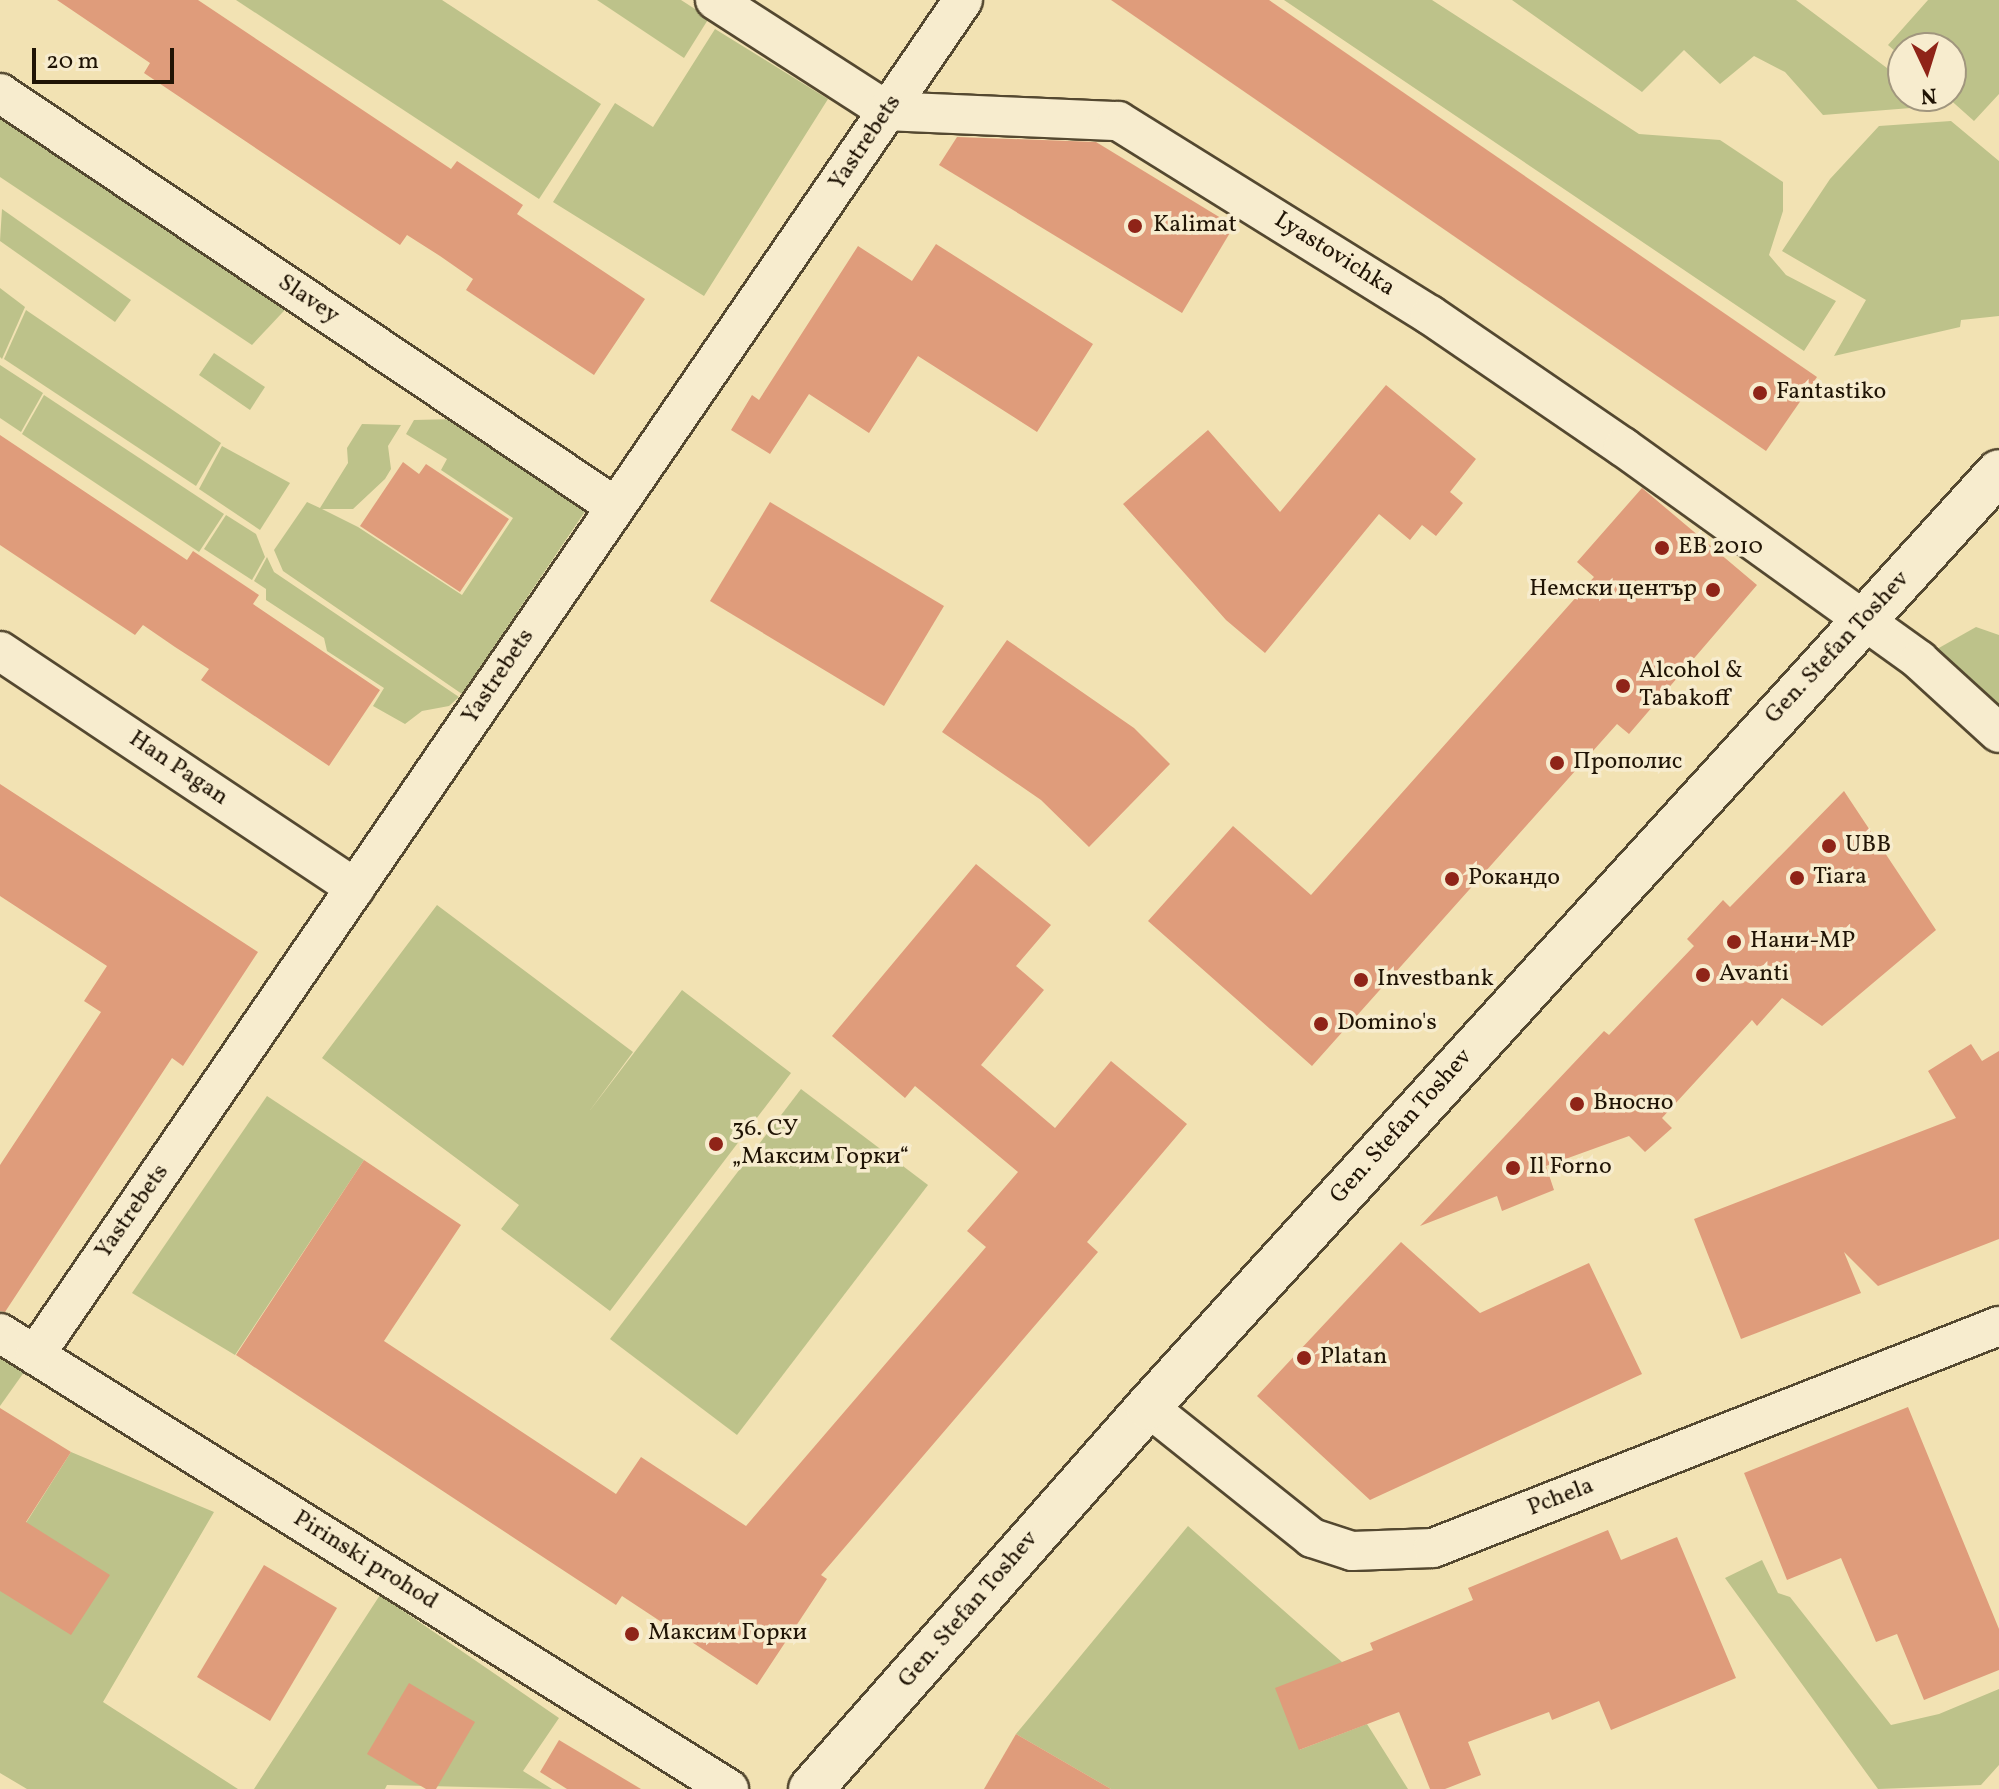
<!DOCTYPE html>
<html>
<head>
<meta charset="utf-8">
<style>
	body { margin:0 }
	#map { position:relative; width:1999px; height:1789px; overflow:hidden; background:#f2e2b3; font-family:Vollkorn,serif }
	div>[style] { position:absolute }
	.green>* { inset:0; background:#bdc28a }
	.building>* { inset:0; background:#df9c7b }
	.roads { filter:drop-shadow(2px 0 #544830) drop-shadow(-2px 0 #544830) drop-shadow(0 2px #544830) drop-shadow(0 -2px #544830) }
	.minor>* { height:38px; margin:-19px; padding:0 19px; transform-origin:19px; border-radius:19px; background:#f7ecce }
	.tertiary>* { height:44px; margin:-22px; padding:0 22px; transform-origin:22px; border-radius:22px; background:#f7ecce }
	.dots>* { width:22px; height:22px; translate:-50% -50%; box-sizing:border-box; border:4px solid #f7ecce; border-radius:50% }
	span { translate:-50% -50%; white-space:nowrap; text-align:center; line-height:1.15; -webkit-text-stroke:7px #f7ecce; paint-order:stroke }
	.street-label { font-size:24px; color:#201405 }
	.poi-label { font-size:24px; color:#201405 }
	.left { translate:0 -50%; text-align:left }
	.right { translate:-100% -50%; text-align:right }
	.north { position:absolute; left:1887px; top:32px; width:80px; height:80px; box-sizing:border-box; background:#f7ecce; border:2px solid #a1967e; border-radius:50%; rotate:176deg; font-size:22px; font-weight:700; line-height:32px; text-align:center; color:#201405 }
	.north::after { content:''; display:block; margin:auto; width:28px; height:36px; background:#8f2418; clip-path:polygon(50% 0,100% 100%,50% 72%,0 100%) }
	.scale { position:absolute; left:32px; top:48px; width:142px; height:36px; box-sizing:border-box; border:4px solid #201405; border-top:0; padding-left:10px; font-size:24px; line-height:28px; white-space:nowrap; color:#201405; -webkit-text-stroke:6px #f7ecce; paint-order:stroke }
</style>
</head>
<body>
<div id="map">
	<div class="green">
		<div style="clip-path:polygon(236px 0,442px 0,601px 104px,539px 199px)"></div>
		<div style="clip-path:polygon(597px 0,681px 0,709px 18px,684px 58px)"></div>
		<div style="clip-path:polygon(1284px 0,1432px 0,1639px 134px,1720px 140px,1783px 182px,1783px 211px,1769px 255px,1786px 275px,1836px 301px,1804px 351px)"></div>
		<div style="clip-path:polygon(1512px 0,1796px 0,1903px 80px,1903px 96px,1923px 96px,1936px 106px,1823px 115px,1785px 72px,1754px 56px,1720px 84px,1684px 50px,1642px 92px)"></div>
		<div style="clip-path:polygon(1928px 0,1999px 0,1999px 94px,1974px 121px,1946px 96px,1951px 96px,1951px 48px,1903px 48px,1903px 58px,1888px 45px)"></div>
		<div style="clip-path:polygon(715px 29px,828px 99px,704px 296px,553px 202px,615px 103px,653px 127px)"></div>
		<div style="clip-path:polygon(0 100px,296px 298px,252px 345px,0 177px)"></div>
		<div style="clip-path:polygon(1951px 121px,1999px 161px,1999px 316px,1961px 320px,1960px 327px,1834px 356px,1866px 300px,1782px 251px,1830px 179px,1879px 126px)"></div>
		<div style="clip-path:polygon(2px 209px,131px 300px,115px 322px,0 241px)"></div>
		<div style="clip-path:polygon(0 288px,25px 307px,2px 359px,0 357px)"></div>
		<div style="clip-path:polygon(26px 310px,221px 443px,196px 486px,4px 359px)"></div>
		<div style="clip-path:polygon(214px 353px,265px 387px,250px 410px,199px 375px)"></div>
		<div style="clip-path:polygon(0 365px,43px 393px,21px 432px,0 418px)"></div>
		<div style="clip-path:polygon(44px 395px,224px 514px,199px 552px,22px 434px)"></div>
		<div style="clip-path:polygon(457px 419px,588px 507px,462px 694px,283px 571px,274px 550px,307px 502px,320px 508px,348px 463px,347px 448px,362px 424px,401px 425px,388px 446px,391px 469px,385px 479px,353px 509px,322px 509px,358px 527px,462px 595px,513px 518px,441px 470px,447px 459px,406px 434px,414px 420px)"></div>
		<div style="clip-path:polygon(222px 446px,290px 483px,260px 530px,199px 489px)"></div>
		<div style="clip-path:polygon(226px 515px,256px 534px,265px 557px,252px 580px,204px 549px)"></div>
		<div style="clip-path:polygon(267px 557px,274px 572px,459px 697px,449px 706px,422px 711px,405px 724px,373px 706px,384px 688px,327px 651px,324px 638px,266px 600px,266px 589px,254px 581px)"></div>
		<div style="clip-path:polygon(1976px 627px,1999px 635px,1999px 713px,1930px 653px)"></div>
		<div style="clip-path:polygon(437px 905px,633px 1052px,588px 1113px,682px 990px,791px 1073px,610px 1311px,501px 1229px,519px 1205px,322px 1058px)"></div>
		<div style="clip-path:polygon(801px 1089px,928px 1185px,737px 1435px,610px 1339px)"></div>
		<div style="clip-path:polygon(267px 1096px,364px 1160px,235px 1355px,132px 1293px)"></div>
		<div style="clip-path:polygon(0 1353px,27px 1368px,0 1406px)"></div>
		<div style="clip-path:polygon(71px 1452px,214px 1512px,103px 1702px,238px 1789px,27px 1789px,0 1773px,0 1564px)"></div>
		<div style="clip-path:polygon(1188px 1526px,1342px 1662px,1299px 1750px,1367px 1724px,1408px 1789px,1111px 1789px,1016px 1734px)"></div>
		<div style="clip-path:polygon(1762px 1560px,1778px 1593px,1790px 1597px,1891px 1725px,1939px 1714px,1999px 1689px,1999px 1765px,1981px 1785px,1878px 1789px,1725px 1578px)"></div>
		<div style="clip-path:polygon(380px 1595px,559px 1718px,523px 1771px,552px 1789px,387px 1785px,385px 1789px,254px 1789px)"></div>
	</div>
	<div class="building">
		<div style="clip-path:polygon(57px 0,198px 0,451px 169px,457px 161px,523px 205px,517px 214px,645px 299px,594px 375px,466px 290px,473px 279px,440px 256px,407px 235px,400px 245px,144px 73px,150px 63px)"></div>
		<div style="clip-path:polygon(1111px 0,1269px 0,1817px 377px,1766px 451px)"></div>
		<div style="clip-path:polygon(957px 137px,1096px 142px,1234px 226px,1182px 313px,939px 165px)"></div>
		<div style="clip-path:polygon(936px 244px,1093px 344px,1037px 432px,918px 356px,869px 433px,809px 394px,770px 454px,731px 430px,752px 395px,759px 400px,858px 246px,912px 281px)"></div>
		<div style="clip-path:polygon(1386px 385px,1476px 459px,1450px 492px,1463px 503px,1436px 536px,1422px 525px,1410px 540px,1379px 514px,1265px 653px,1226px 620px,1123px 504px,1208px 430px,1280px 512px)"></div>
		<div style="clip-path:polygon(0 435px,187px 560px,193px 551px,259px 595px,253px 604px,380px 690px,329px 766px,201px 680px,209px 669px,175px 647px,143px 625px,135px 635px,0 545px)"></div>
		<div style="clip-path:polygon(403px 462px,419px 474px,426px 464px,509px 519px,460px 592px,360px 526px)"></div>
		<div style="clip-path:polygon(1642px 488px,1757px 585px,1629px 734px,1617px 724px,1312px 1066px,1148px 921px,1233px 826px,1311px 895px,1594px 577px,1577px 562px)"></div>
		<div style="clip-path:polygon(770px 502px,944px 606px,884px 706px,710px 601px)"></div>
		<div style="clip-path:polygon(1007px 640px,1134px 728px,1170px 764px,1089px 847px,1041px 800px,942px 732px)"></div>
		<div style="clip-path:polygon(0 784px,258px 952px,183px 1066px,172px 1058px,5px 1312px,0 1311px,0 1165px,101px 1012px,84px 1001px,107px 966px,0 896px)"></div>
		<div style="clip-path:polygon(1844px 791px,1936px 930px,1822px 1026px,1782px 998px,1757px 1026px,1752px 1020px,1662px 1118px,1672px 1128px,1645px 1152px,1629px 1136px,1546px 1166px,1554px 1190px,1502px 1211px,1497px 1196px,1420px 1226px,1604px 1031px,1609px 1035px,1694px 946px,1687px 939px,1723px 900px,1730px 907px)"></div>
		<div style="clip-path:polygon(976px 864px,1051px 925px,1016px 966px,1044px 990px,981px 1065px,1055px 1128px,1111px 1061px,1187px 1124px,1087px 1242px,1098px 1252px,821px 1575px,827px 1579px,757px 1685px,622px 1596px,616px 1605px,236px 1355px,364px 1160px,461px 1225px,384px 1341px,616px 1494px,641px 1457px,746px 1526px,986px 1247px,967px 1231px,1018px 1172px,915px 1086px,905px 1098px,832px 1036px)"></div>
		<div style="clip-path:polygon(1971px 1044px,1982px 1061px,1999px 1051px,1999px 1239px,1878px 1286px,1844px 1252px,1861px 1293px,1741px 1339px,1694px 1219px,1956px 1118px,1928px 1071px)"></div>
		<div style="clip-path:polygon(1401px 1242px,1480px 1313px,1589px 1263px,1642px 1374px,1370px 1500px,1257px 1396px)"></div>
		<div style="clip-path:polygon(1908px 1407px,1999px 1629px,1999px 1670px,1924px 1700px,1897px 1634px,1876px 1642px,1841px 1558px,1787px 1580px,1744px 1473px)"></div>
		<div style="clip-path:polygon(0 1408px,71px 1452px,26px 1522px,110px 1575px,71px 1635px,0 1591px)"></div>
		<div style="clip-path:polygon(1608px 1530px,1621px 1560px,1677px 1537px,1736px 1678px,1611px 1730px,1599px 1701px,1552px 1720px,1549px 1712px,1468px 1742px,1481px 1775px,1445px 1789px,1430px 1789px,1399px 1712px,1299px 1750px,1275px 1688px,1373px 1650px,1370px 1643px,1473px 1600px,1468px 1588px)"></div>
		<div style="clip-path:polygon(264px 1565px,337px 1608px,270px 1721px,197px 1677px)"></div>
		<div style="clip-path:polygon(409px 1683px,475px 1722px,436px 1789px,426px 1789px,367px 1754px)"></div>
		<div style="clip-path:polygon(1016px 1734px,1111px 1789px,984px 1789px)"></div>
		<div style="clip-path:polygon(559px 1740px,641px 1789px,567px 1789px,540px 1772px)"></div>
	</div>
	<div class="roads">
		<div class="minor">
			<div style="left:715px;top:0;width:205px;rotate:32.8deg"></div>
			<div style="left:887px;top:111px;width:231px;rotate:2.5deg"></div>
			<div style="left:1118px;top:121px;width:367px;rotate:31.9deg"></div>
			<div style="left:1430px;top:315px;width:234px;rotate:34.4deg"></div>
			<div style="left:1623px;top:447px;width:365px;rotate:35.7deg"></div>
			<div style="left:1919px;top:660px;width:108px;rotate:42.4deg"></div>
			<div style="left:0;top:93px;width:742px;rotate:33.9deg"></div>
			<div style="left:0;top:651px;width:427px;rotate:33.7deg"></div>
			<div style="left:0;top:1333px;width:860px;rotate:32.03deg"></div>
			<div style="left:35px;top:1355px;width:1642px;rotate:-55.59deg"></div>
			<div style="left:1148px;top:1407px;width:210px;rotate:38.6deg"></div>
			<div style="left:1312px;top:1538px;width:42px;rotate:18deg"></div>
			<div style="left:1352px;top:1551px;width:81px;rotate:-2.1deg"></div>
			<div style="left:1433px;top:1548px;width:608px;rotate:-21.42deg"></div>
		</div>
		<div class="tertiary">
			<div style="left:811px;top:1789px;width:509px;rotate:-48.58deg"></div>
			<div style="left:1148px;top:1407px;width:1264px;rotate:-47.69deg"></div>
		</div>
	</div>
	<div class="dots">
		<div style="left:1135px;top:226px;background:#8f2418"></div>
		<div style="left:1760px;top:393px;background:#8f2418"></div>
		<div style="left:1662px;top:548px;background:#8f2418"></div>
		<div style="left:1713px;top:590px;background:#8f2418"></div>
		<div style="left:1623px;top:686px;background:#8f2418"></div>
		<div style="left:1557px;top:763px;background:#8f2418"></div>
		<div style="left:1829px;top:846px;background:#8f2418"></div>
		<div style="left:1797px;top:878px;background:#8f2418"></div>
		<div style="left:1452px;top:879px;background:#8f2418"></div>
		<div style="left:1734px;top:942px;background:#8f2418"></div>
		<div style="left:1703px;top:975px;background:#8f2418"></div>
		<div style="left:1361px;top:980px;background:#8f2418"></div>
		<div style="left:1321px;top:1024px;background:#8f2418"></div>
		<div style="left:1577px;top:1104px;background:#8f2418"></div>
		<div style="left:716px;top:1144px;background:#8f2418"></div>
		<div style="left:1513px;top:1168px;background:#8f2418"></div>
		<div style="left:1304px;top:1358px;background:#8f2418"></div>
		<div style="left:632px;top:1634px;background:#8f2418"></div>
	</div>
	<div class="street-label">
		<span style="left:866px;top:143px;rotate:-56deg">Yastrebets</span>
		<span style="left:1334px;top:255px;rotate:32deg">Lyastovichka</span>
		<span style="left:308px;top:300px;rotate:34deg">Slavey</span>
		<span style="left:1838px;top:648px;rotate:-47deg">Gen. Stefan Toshev</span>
		<span style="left:499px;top:677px;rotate:-56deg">Yastrebets</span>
		<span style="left:178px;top:769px;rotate:34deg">Han Pagan</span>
		<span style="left:1402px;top:1127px;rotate:-48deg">Gen. Stefan Toshev</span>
		<span style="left:133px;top:1212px;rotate:-55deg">Yastrebets</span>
		<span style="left:1561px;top:1498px;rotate:-21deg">Pchela</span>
		<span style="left:365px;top:1561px;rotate:32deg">Pirinski prohod</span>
		<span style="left:969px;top:1610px;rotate:-49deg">Gen. Stefan Toshev</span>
	</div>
	<div class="poi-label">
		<span class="left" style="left:1153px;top:226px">Kalimat</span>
		<span class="left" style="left:1776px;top:393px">Fantastiko</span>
		<span class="left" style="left:1678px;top:548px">ЕВ 2010</span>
		<span class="right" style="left:1697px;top:590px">Немски център</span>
		<span class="left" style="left:1639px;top:686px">Alcohol &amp;<br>Tabakoff</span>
		<span class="left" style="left:1573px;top:763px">Прополис</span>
		<span class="left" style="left:1845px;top:846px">UBB</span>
		<span class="left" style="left:1813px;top:878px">Tiara</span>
		<span class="left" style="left:1468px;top:879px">Рокандо</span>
		<span class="left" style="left:1750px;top:942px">Нани-МР</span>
		<span class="left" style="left:1719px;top:975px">Avanti</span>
		<span class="left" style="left:1377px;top:980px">Investbank</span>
		<span class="left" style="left:1337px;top:1024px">Domino's</span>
		<span class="left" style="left:1593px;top:1104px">Вносно</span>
		<span class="left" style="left:732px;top:1144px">36. СУ<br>„Максим Горки“</span>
		<span class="left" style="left:1529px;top:1168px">Il Forno</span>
		<span class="left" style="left:1320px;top:1358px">Platan</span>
		<span class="left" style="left:648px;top:1634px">Максим Горки</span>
	</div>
	<div class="north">N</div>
	<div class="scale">20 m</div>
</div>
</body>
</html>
